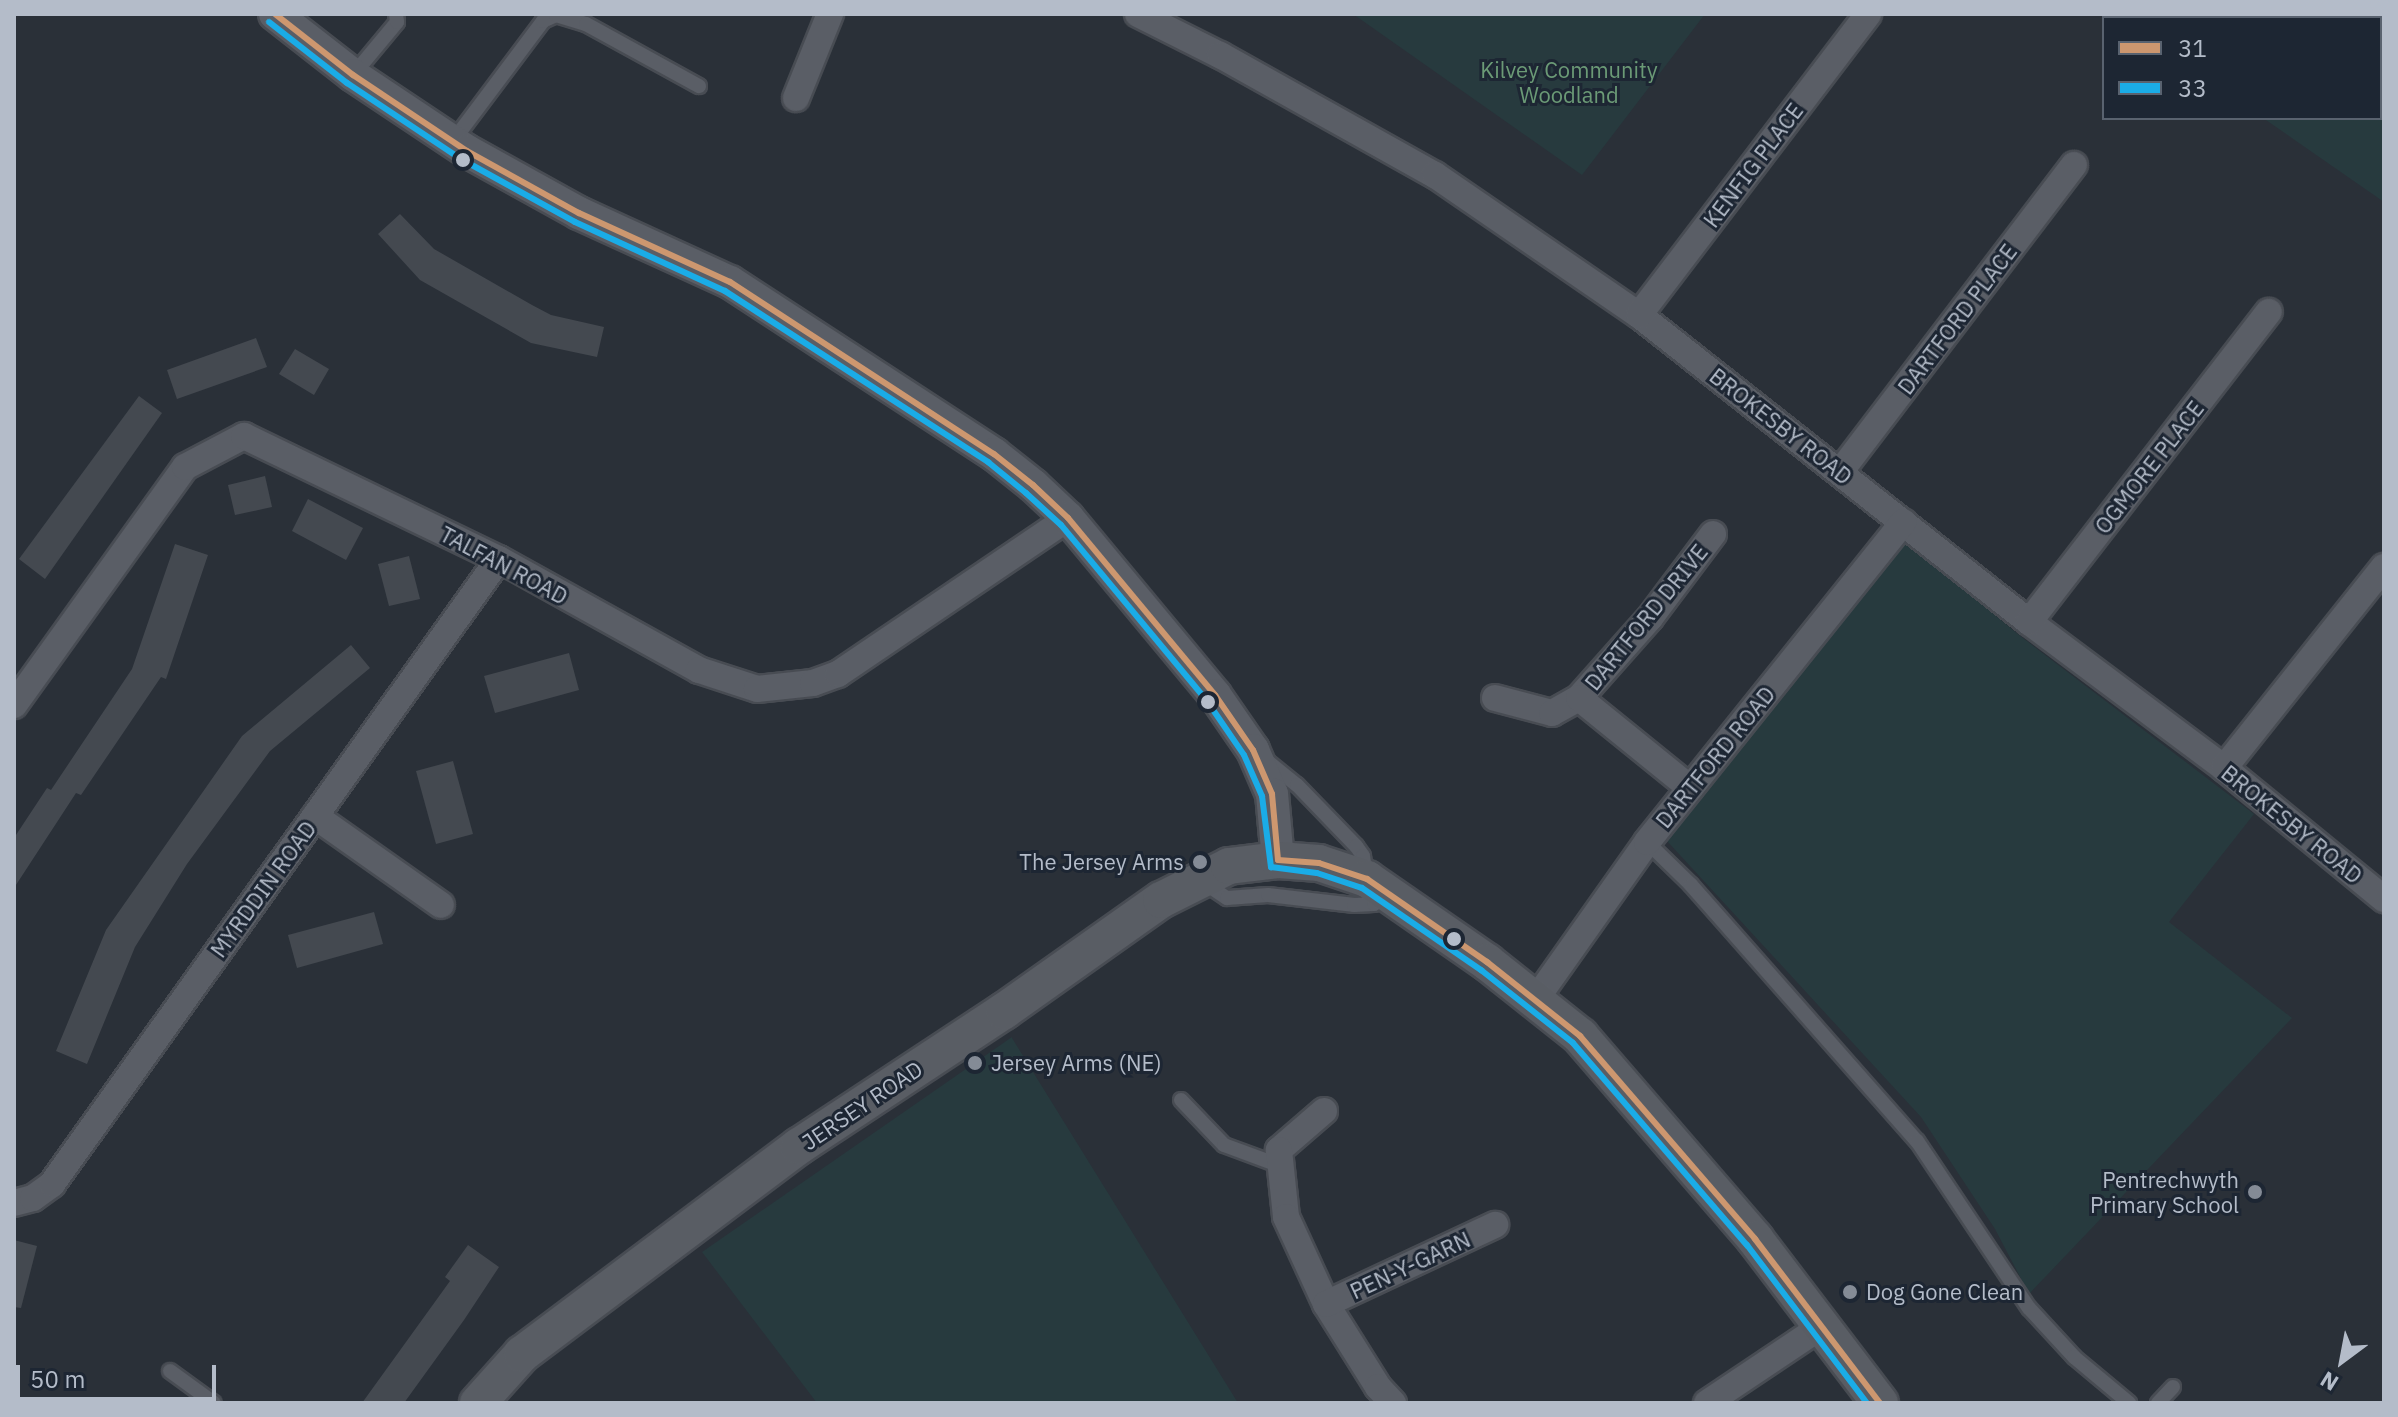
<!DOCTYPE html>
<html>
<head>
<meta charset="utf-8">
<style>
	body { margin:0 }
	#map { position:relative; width:2398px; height:1417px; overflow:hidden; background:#2a3038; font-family:"IBM Plex Sans",sans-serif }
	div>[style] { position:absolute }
	.green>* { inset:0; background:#273a3e }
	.building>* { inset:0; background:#444950 }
	.roads { filter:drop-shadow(2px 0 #484c53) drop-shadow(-2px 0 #484c53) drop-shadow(0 2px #484c53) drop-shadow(0 -2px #484c53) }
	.service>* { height:14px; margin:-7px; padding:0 7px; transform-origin:7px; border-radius:7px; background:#5a5e66 }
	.minor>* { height:26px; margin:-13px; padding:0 13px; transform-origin:13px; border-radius:13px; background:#5a5e66 }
	.tertiary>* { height:32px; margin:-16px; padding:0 16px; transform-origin:16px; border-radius:16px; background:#5a5e66 }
	.secondary>* { height:36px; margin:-18px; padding:0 18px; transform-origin:18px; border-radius:18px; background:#595d64 }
	.bus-1>* { height:6px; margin:-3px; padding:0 3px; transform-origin:3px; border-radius:3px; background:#cd976f }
	.bus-2>* { height:6px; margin:-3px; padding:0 3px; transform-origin:3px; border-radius:3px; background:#1aace7 }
	.dots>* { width:22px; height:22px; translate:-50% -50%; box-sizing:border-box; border:4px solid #1d2633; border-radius:50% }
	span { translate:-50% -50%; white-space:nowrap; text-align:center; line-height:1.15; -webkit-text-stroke:6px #1d2633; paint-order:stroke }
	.park-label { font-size:22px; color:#6b9a76 }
	.street-label { font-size:22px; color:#b4bcc9 }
	.poi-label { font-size:22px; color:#b4bcc9 }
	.right { translate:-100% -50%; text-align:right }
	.left { translate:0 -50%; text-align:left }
	.frame { position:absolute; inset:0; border:16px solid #b4bcc9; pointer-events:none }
	.legend { position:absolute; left:2102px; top:16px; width:280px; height:104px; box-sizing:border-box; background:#1d2633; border:2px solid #59626f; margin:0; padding:10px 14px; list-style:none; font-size:24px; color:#b4bcc9 }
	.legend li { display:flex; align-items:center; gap:16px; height:40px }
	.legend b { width:40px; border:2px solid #59626f }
	.north { position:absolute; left:2302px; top:1321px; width:80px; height:80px; -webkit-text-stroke:6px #1d2633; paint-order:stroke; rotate:212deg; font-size:22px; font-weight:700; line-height:32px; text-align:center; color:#b4bcc9 }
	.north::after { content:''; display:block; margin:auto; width:28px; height:36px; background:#b4bcc9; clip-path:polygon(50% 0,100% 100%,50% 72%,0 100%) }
	.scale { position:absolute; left:16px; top:1365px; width:200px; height:36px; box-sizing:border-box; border:4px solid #b4bcc9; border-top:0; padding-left:10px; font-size:24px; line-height:28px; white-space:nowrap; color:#b4bcc9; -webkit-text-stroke:6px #1d2633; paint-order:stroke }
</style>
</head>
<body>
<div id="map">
	<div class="green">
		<div style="clip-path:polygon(1353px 14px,1705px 14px,1582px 175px)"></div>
		<div style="clip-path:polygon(2133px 14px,2384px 14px,2384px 202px,2263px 118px,2380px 118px,2380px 18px,2138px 18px)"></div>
		<div style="clip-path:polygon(1904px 540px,2019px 635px,2254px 814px,2169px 922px,2292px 1018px,2029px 1294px,1995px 1229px,1921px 1117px,1667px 841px)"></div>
		<div style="clip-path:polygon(1012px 1037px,1012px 1038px,1238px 1403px,817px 1403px,702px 1252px)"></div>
	</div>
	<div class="building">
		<div style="clip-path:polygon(400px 214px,434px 249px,532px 305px,551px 315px,604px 327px,597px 357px,531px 343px,420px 280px,378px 234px)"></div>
		<div style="clip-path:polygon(256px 338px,267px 367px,177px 399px,167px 370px)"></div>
		<div style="clip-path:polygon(295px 349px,329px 369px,314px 395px,279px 374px)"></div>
		<div style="clip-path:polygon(139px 396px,162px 413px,45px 579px,19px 559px)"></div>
		<div style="clip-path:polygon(265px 476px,272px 507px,235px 515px,228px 485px)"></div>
		<div style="clip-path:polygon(308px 499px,363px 528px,346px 560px,292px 531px)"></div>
		<div style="clip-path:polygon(175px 544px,208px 555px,166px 679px,161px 677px,81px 795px,76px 793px,14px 888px,14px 838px,47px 788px,51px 790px,132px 669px)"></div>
		<div style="clip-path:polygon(409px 556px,420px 599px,389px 606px,378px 564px)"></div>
		<div style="clip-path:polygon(351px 645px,370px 668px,270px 751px,187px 864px,135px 947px,87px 1064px,56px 1051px,106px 930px,242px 736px)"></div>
		<div style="clip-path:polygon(569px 653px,579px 690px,495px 713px,484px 676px)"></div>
		<div style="clip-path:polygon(453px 761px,473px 834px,436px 844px,416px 771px)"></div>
		<div style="clip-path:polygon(374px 912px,383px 944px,297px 968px,288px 935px)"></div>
		<div style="clip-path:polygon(14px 1240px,37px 1246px,21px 1308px,14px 1307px)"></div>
		<div style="clip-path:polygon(468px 1245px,499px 1267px,464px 1320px,404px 1403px,362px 1403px,450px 1281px,445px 1277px)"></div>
	</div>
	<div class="roads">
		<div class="service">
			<div style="left:353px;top:75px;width:69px;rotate:-50.3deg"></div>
			<div style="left:397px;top:22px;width:8px;rotate:-97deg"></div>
			<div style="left:453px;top:141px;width:150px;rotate:-53.1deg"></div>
			<div style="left:543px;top:21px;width:14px;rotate:-25deg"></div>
			<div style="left:556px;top:15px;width:31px;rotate:17deg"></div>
			<div style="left:586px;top:24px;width:129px;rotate:28.8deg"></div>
			<div style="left:1267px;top:761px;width:38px;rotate:39deg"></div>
			<div style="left:1297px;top:785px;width:85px;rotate:46deg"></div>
			<div style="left:1356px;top:846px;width:12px;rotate:55deg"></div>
			<div style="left:1363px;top:856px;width:19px;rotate:81deg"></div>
			<div style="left:1647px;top:842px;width:62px;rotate:44.3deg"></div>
			<div style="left:1691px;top:885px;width:341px;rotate:48.6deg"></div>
			<div style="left:1917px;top:1141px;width:201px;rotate:56.2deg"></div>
			<div style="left:2029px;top:1308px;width:67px;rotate:47.4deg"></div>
			<div style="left:2074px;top:1357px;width:72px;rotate:39.9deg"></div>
			<div style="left:1203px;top:882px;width:29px;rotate:34deg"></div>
			<div style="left:1227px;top:898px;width:41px;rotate:-4.2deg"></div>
			<div style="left:1268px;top:895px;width:87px;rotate:6.6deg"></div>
			<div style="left:1354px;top:905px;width:20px;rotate:-3deg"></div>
			<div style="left:1374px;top:904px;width:18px;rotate:-38deg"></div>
			<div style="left:1181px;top:1100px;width:62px;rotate:46.3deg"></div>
			<div style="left:1224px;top:1145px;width:61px;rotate:20.2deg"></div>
			<div style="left:170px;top:1371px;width:54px;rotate:36deg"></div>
			<div style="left:2158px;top:1403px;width:22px;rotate:-47deg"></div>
		</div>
		<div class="minor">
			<div style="left:1138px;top:14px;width:92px;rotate:26.6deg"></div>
			<div style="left:1220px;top:55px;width:246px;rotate:29.2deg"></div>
			<div style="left:1435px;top:175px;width:247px;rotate:34.5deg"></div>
			<div style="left:1639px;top:315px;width:496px;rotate:38.2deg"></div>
			<div style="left:2029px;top:622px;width:244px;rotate:36.8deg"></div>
			<div style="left:2224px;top:768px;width:207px;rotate:39.3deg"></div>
			<div style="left:796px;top:98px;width:91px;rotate:-68deg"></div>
			<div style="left:1639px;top:315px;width:378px;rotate:-52.7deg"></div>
			<div style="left:1840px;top:472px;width:386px;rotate:-52.7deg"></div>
			<div style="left:2029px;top:622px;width:392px;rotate:-52.3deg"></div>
			<div style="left:1495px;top:698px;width:59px;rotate:14.7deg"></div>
			<div style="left:1552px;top:713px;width:31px;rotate:-29deg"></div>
			<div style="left:1579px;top:698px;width:107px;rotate:-48.4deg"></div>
			<div style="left:1650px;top:618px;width:105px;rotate:-53.1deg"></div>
			<div style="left:1579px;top:698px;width:143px;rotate:39deg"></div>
			<div style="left:14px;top:705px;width:293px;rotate:-54.3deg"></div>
			<div style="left:185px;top:467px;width:67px;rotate:-27.7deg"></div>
			<div style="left:244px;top:436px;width:283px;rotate:25.8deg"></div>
			<div style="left:499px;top:559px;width:229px;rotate:29deg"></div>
			<div style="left:699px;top:670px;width:61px;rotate:18.1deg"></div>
			<div style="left:757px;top:689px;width:56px;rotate:-6.1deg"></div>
			<div style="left:813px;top:683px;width:27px;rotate:-20deg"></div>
			<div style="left:838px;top:674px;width:278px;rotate:-34.1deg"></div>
			<div style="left:2224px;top:768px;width:257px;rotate:-51.5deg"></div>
			<div style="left:315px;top:816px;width:154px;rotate:35.2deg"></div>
			<div style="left:1536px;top:999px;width:192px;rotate:-54.7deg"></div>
			<div style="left:1647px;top:842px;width:410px;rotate:-51.3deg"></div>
			<div style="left:1324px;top:1111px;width:60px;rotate:139.1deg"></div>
			<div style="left:1279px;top:1150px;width:67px;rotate:84deg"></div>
			<div style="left:1286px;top:1217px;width:96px;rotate:65.3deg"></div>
			<div style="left:1326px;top:1304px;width:98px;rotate:57.9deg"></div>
			<div style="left:1378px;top:1387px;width:22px;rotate:47deg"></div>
			<div style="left:14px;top:1203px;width:20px;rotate:-15deg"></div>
			<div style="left:33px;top:1198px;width:24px;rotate:-36deg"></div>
			<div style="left:52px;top:1184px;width:768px;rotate:-54.43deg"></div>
			<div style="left:1326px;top:1304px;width:187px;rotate:-25.1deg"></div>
			<div style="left:1707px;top:1403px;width:138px;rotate:-33.8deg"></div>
		</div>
		<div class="tertiary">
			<div style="left:275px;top:14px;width:99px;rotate:38deg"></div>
			<div style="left:353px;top:75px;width:137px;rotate:33.7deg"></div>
			<div style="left:467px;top:151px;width:128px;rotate:29deg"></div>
			<div style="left:579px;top:213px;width:166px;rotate:24.6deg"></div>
			<div style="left:730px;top:282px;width:315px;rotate:33.1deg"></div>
			<div style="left:994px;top:454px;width:50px;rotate:38.5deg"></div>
			<div style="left:1033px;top:485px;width:48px;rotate:43.3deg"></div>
			<div style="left:1068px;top:518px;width:230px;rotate:50.3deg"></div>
			<div style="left:1215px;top:695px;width:67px;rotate:55.4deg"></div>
			<div style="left:1253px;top:750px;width:48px;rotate:66.6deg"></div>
			<div style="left:1272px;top:794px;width:66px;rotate:84.8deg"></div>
		</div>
		<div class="secondary">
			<div style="left:478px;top:1403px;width:66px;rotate:-48.1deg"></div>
			<div style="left:522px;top:1354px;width:346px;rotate:-36.9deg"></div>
			<div style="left:799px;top:1146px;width:245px;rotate:-33.4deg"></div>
			<div style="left:1004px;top:1011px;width:192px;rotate:-35.3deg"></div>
			<div style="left:1161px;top:900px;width:76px;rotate:-26.6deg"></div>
			<div style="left:1229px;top:866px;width:49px;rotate:-7deg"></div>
			<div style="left:1278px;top:860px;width:41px;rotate:4.2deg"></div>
			<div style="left:1319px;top:863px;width:51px;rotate:18.4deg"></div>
			<div style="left:1367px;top:879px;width:146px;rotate:34.7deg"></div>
			<div style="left:1487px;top:962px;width:119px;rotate:38.5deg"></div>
			<div style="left:1580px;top:1036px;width:268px;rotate:49.2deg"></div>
			<div style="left:1755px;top:1239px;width:206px;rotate:52.7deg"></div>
		</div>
	</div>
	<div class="bus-1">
		<div style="left:275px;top:14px;width:99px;rotate:38deg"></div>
		<div style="left:353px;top:75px;width:137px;rotate:33.7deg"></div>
		<div style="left:467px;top:151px;width:128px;rotate:29deg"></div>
		<div style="left:579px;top:213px;width:166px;rotate:24.6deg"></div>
		<div style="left:730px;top:282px;width:315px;rotate:33.1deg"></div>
		<div style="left:994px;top:454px;width:50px;rotate:38.5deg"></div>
		<div style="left:1033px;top:485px;width:48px;rotate:43.3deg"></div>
		<div style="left:1068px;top:518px;width:230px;rotate:50.3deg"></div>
		<div style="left:1215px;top:695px;width:67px;rotate:55.4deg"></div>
		<div style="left:1253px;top:750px;width:48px;rotate:66.6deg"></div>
		<div style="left:1272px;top:794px;width:66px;rotate:84.8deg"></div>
		<div style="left:1278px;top:860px;width:41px;rotate:4.2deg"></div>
		<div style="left:1319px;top:863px;width:51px;rotate:18.4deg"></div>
		<div style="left:1367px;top:879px;width:146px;rotate:34.7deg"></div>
		<div style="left:1487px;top:962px;width:119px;rotate:38.5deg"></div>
		<div style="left:1580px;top:1036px;width:268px;rotate:49.2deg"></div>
		<div style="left:1755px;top:1239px;width:206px;rotate:52.7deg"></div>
	</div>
	<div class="bus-2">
		<div style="left:269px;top:22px;width:99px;rotate:38deg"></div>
		<div style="left:347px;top:83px;width:137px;rotate:33.7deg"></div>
		<div style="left:461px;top:159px;width:130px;rotate:28.9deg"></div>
		<div style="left:575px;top:222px;width:165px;rotate:24.7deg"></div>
		<div style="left:725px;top:291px;width:314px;rotate:33deg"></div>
		<div style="left:988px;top:462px;width:49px;rotate:39.2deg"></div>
		<div style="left:1026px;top:493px;width:47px;rotate:42.4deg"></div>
		<div style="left:1061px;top:525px;width:229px;rotate:50.3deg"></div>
		<div style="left:1207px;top:701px;width:65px;rotate:55.6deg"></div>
		<div style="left:1244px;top:755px;width:45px;rotate:66.3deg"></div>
		<div style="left:1262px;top:796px;width:72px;rotate:82.8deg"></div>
		<div style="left:1271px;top:867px;width:46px;rotate:7.4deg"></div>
		<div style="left:1317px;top:873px;width:47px;rotate:18.4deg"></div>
		<div style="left:1362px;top:888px;width:145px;rotate:34.6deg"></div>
		<div style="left:1481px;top:970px;width:117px;rotate:38.4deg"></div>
		<div style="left:1573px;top:1043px;width:267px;rotate:49.3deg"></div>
		<div style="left:1747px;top:1245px;width:198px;rotate:52.8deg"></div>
	</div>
	<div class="dots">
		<div style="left:463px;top:160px;background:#b4bcc9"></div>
		<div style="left:1208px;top:702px;background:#b4bcc9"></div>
		<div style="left:1200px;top:862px;background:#848b96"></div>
		<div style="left:1454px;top:939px;background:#b4bcc9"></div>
		<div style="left:975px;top:1063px;background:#848b96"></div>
		<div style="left:2255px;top:1192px;background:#848b96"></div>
		<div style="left:1850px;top:1292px;background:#848b96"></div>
	</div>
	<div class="park-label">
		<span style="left:1569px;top:82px">Kilvey Community<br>Woodland</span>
	</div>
	<div class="street-label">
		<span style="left:1753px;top:165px;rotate:-53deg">KENFIG PLACE</span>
		<span style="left:1957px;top:319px;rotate:-53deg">DARTFORD PLACE</span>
		<span style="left:1781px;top:426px;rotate:38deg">BROKESBY ROAD</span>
		<span style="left:2149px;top:467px;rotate:-52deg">OGMORE PLACE</span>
		<span style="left:504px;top:565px;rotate:28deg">TALFAN ROAD</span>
		<span style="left:1646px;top:617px;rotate:-51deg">DARTFORD DRIVE</span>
		<span style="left:1715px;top:757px;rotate:-51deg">DARTFORD ROAD</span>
		<span style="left:2292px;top:824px;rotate:39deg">BROKESBY ROAD</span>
		<span style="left:263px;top:889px;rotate:-54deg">MYRDDIN ROAD</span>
		<span style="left:862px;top:1105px;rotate:-34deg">JERSEY ROAD</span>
		<span style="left:1410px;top:1265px;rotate:-25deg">PEN-Y-GARN</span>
	</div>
	<div class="poi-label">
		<span class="right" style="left:1184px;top:862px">The Jersey Arms</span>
		<span class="left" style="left:991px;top:1063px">Jersey Arms (NE)</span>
		<span class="right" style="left:2239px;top:1192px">Pentrechwyth<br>Primary School</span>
		<span class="left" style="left:1866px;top:1292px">Dog Gone Clean</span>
	</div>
	<div class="frame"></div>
	<ul class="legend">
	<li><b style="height:10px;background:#cd976f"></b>31</li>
	<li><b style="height:10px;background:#1aace7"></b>33</li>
	</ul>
	<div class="north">N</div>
	<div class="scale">50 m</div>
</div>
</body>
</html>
